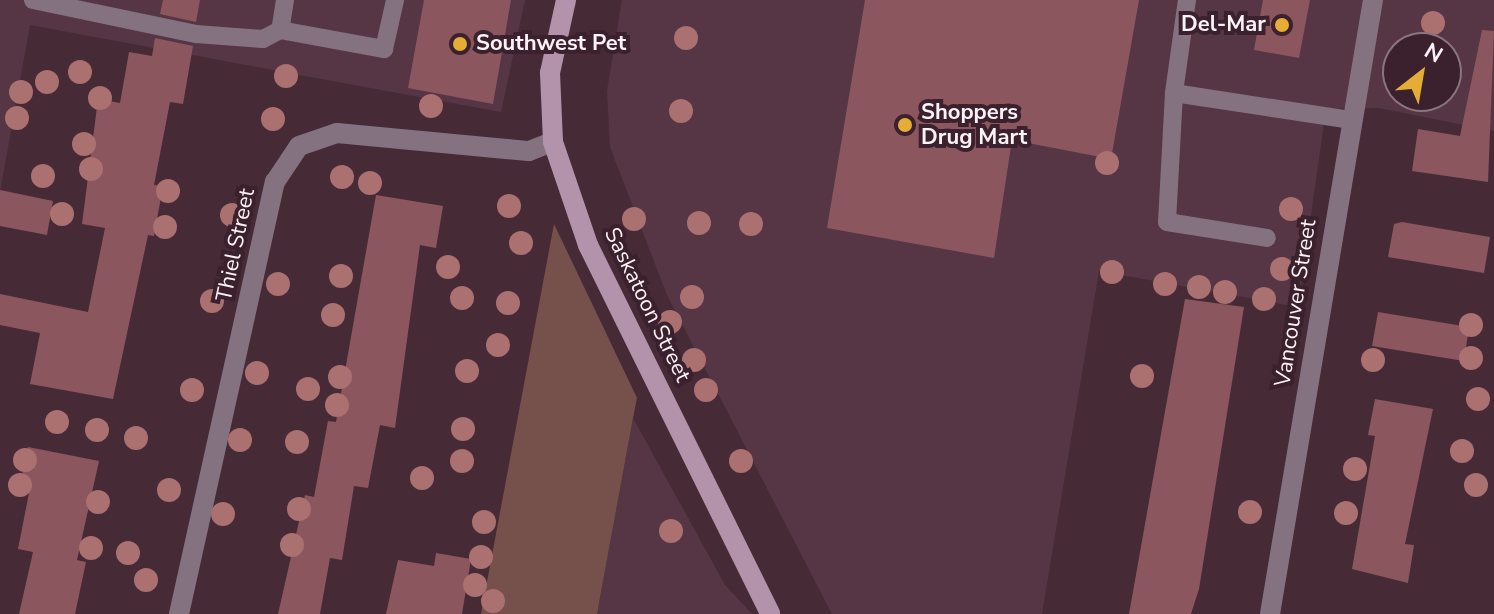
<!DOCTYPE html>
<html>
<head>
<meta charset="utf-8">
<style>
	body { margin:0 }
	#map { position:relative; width:1494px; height:614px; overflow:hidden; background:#462b37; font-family:"Nunito Sans",sans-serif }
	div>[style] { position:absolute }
	.built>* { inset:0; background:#563644 }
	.green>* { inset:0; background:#76514c }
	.building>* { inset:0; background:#8c565f }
	.lane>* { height:18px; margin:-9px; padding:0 9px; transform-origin:9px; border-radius:9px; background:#857281 }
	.street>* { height:20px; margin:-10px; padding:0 10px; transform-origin:10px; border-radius:10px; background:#857281 }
	.secondary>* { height:20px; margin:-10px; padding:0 10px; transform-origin:10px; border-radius:10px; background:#b293ab }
	.trees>* { width:24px; height:24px; margin:-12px; border-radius:50%; background:#ab7070 }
	.dots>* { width:22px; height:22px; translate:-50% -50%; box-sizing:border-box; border:4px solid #3b212d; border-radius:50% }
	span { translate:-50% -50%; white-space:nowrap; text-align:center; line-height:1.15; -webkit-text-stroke:8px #3b212d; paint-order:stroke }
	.poi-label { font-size:22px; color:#fdf2f6; font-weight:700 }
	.right { translate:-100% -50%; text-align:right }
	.left { translate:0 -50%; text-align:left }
	.street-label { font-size:22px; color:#fdf2f6 }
	.north { position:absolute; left:1382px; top:32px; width:80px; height:80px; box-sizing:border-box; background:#3b212d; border:2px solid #89757d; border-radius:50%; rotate:31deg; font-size:22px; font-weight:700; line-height:32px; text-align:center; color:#fdf2f6 }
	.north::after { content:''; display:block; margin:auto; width:28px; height:36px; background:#e5ad35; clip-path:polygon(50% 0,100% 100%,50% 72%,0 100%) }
</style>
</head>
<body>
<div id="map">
	<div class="built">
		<div style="clip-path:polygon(0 0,525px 0,501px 112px,30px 25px,0 192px)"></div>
		<div style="clip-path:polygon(evenodd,622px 0,1494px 0,1494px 131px,1379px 108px,1326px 109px,1298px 307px,1099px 271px,1042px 614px,832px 614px,667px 295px,610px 147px,607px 91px,622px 0,1398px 48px,1446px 48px,1446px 96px,1398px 96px,1398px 48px)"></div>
		<div style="clip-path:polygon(633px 418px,725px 585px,752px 614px,597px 614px)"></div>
	</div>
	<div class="green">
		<div style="clip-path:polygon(554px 224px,637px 398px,633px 418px,597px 614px,481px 614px)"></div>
	</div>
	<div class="building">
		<div style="clip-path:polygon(163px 0,200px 0,196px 22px,160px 14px)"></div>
		<div style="clip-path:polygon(424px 0,511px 0,493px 104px,408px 88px)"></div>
		<div style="clip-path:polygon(865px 0,1139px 0,1111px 159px,1012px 140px,994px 258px,827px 228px)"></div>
		<div style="clip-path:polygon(1263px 0,1310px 0,1299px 58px,1254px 50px)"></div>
		<div style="clip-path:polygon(1482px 30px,1494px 31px,1488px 182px,1412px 171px,1418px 129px,1460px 136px)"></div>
		<div style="clip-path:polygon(155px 38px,193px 46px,183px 104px,170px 102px,154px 185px,163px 186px,154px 236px,148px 235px,113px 399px,30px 384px,40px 333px,0 325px,0 294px,88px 312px,105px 228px,82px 224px,98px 99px,120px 103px,129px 52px,152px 56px)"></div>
		<div style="clip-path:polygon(0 190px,53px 201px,47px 235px,0 226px)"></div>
		<div style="clip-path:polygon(376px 195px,443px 206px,436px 248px,420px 245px,395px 428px,380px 425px,368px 488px,354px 486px,342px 560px,330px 558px,320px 614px,278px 614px,305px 495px,314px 497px,328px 421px,336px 422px)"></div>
		<div style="clip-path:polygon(1402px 222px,1490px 237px,1484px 273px,1388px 257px,1394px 224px)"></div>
		<div style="clip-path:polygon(1185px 299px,1244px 307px,1199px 589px,1191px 614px,1129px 614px)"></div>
		<div style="clip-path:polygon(1378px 312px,1469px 327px,1464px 361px,1372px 346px)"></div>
		<div style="clip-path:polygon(1375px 399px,1433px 409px,1405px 544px,1414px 545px,1408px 583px,1352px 569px,1375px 436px,1368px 435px)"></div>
		<div style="clip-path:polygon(28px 447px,99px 461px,77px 560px,86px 562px,75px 614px,19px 614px,33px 552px,18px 549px,29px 493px,19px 491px)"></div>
		<div style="clip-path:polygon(436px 553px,471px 559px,462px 614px,386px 614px,398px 560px,434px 566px)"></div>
	</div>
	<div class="lane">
		<div style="left:33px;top:0;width:167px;rotate:11.8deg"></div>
		<div style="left:196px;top:34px;width:67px;rotate:4.3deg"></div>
		<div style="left:263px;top:39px;width:19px;rotate:-28deg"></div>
		<div style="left:285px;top:0;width:30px;rotate:99deg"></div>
		<div style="left:280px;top:30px;width:106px;rotate:10.4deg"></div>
		<div style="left:384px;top:49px;width:50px;rotate:-77.3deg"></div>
		<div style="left:1187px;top:0;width:94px;rotate:98deg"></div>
		<div style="left:1174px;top:93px;width:178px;rotate:8.7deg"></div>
		<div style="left:1174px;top:93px;width:129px;rotate:93.1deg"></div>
		<div style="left:1167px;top:222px;width:101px;rotate:9.1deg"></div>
	</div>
	<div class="street">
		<div style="left:179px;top:614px;width:443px;rotate:-77.5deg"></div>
		<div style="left:275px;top:182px;width:43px;rotate:-56.3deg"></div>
		<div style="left:299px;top:146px;width:40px;rotate:-18.9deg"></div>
		<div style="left:337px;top:133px;width:193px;rotate:5.4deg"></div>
		<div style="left:529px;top:151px;width:26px;rotate:-21deg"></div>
		<div style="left:1270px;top:614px;width:623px;rotate:-80.48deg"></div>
	</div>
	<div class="secondary">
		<div style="left:566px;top:0;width:75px;rotate:102.4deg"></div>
		<div style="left:550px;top:73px;width:69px;rotate:87.5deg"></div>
		<div style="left:553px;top:142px;width:109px;rotate:71.2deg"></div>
		<div style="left:588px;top:245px;width:411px;rotate:63.7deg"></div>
	</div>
	<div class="trees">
		<div style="left:1433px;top:23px"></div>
		<div style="left:686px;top:38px"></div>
		<div style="left:80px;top:72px"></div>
		<div style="left:286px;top:76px"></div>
		<div style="left:47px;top:82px"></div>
		<div style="left:21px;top:92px"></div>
		<div style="left:100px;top:98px"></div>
		<div style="left:431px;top:106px"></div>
		<div style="left:681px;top:111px"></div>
		<div style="left:17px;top:118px"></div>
		<div style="left:273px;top:119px"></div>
		<div style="left:84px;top:144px"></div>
		<div style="left:1107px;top:163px"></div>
		<div style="left:91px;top:169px"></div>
		<div style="left:43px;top:176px"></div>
		<div style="left:342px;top:177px"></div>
		<div style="left:370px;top:183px"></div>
		<div style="left:168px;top:191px"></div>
		<div style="left:509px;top:206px"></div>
		<div style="left:1291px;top:209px"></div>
		<div style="left:62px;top:214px"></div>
		<div style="left:232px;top:215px"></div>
		<div style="left:634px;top:219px"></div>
		<div style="left:699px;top:223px"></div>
		<div style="left:751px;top:224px"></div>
		<div style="left:165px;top:227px"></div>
		<div style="left:521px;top:243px"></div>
		<div style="left:448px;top:267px"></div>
		<div style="left:1282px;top:269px"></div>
		<div style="left:1112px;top:272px"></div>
		<div style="left:341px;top:276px"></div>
		<div style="left:278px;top:284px"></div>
		<div style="left:1165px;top:284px"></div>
		<div style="left:1199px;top:287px"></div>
		<div style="left:1225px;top:292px"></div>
		<div style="left:692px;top:297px"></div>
		<div style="left:462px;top:298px"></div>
		<div style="left:1264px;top:299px"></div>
		<div style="left:212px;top:301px"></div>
		<div style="left:508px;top:303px"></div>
		<div style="left:333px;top:315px"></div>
		<div style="left:670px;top:322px"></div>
		<div style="left:1471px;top:325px"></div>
		<div style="left:498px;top:345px"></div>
		<div style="left:1471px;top:358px"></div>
		<div style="left:694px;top:360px"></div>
		<div style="left:1373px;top:360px"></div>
		<div style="left:467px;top:371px"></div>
		<div style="left:257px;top:373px"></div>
		<div style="left:1142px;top:376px"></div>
		<div style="left:340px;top:377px"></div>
		<div style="left:308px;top:389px"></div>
		<div style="left:192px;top:390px"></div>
		<div style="left:706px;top:390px"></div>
		<div style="left:1478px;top:399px"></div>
		<div style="left:337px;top:405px"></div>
		<div style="left:57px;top:422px"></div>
		<div style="left:463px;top:429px"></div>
		<div style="left:97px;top:430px"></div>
		<div style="left:136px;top:438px"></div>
		<div style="left:240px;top:440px"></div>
		<div style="left:297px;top:442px"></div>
		<div style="left:1462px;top:451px"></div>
		<div style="left:25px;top:460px"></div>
		<div style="left:462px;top:461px"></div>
		<div style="left:741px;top:461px"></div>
		<div style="left:1355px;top:469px"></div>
		<div style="left:422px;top:478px"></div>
		<div style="left:20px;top:485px"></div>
		<div style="left:1476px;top:485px"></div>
		<div style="left:169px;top:490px"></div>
		<div style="left:98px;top:502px"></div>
		<div style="left:299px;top:509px"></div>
		<div style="left:1250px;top:512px"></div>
		<div style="left:1346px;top:513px"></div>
		<div style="left:223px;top:514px"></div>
		<div style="left:484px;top:522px"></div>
		<div style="left:671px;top:531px"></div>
		<div style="left:292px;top:545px"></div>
		<div style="left:91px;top:548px"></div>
		<div style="left:128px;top:553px"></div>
		<div style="left:481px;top:557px"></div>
		<div style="left:146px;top:580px"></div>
		<div style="left:475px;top:585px"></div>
		<div style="left:493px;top:601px"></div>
	</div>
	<div class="dots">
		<div style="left:1282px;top:25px;background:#e5ad35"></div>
		<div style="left:460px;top:44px;background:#e5ad35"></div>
		<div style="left:905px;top:125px;background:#e5ad35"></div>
	</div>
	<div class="poi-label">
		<span class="right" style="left:1266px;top:25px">Del-Mar</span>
		<span class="left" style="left:476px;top:44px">Southwest Pet</span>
		<span class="left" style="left:921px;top:125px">Shoppers<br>Drug Mart</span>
	</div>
	<div class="street-label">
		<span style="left:236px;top:245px;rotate:-78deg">Thiel Street</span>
		<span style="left:1296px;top:303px;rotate:-81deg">Vancouver Street</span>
		<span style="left:647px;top:305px;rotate:64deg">Saskatoon Street</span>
	</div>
	<div class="north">N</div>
</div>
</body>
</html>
